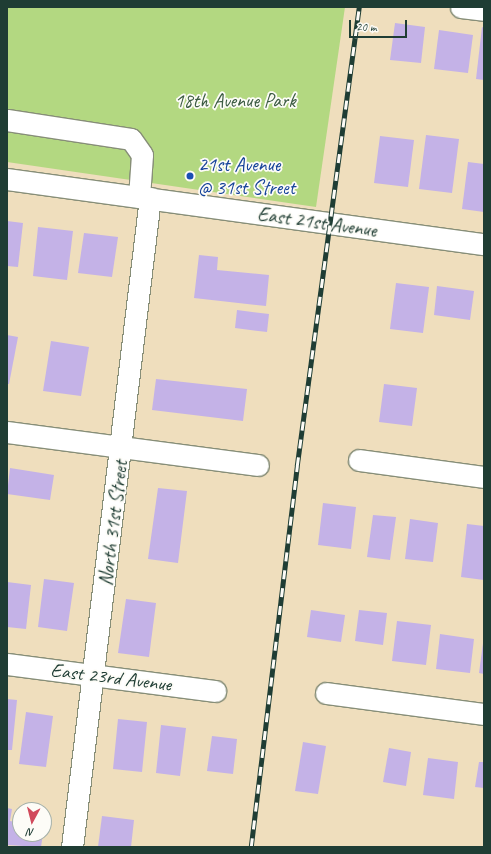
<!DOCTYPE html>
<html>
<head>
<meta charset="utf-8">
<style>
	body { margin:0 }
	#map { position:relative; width:491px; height:854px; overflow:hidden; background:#efdebd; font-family:Caveat,sans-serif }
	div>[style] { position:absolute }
	.green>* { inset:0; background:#b3d881 }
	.building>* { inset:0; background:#c4b2e7 }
	.roads { filter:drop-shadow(1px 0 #878e78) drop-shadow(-1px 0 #878e78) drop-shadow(0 1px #878e78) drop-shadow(0 -1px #878e78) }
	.minor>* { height:21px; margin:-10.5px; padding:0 10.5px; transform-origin:10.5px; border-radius:10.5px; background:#fff }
	.rail>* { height:4.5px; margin-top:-2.25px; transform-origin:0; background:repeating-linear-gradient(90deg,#fdfcf7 0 9px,#1f3d34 0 18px); box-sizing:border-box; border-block:1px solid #1f3d34 }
	.dots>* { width:11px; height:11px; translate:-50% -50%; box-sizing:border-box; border:2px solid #fdfcf7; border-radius:50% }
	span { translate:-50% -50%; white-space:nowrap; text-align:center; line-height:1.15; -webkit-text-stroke:3.5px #fdfcf7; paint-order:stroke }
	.park-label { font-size:20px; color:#3d5c43 }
	.transit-label { font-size:20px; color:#164399 }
	.left { translate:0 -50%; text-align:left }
	.street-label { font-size:20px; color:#1f3d34 }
	.frame { position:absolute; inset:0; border:8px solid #1f3d34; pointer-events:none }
	.north { position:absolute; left:12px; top:802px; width:40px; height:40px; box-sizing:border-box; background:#fdfcf7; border:1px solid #a4b0a9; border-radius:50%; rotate:187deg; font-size:11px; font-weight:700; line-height:16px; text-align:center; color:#1f3d34 }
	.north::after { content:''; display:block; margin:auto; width:14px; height:18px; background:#d1495b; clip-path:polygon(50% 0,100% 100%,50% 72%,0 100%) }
	.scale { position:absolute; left:349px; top:20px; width:58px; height:18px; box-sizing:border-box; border:2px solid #1f3d34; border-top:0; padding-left:5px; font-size:12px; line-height:14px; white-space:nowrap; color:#1f3d34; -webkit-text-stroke:3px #fdfcf7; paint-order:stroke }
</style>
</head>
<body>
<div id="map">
	<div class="green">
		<div style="clip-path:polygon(7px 7px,345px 7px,316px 207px,7px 162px)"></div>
	</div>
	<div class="building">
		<div style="clip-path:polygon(395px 23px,425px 27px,421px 63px,390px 60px)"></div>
		<div style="clip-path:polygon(482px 27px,484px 28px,484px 80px,476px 79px)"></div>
		<div style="clip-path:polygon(439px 30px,473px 35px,468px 73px,434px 69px)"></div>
		<div style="clip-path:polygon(426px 135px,459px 139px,452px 193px,419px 189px)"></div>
		<div style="clip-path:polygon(380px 136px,414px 140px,408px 187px,374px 183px)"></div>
		<div style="clip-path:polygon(468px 162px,484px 164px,484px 212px,462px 209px)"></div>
		<div style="clip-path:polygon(7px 221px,23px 223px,18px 267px,7px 266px)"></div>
		<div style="clip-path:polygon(38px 227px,73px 231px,67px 280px,33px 276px)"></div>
		<div style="clip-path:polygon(84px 233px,118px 237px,112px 277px,78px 273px)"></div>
		<div style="clip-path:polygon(199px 255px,218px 257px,217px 270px,269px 275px,266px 306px,194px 298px)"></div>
		<div style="clip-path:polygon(396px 283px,429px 287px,423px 333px,390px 329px)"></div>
		<div style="clip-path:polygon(437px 286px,474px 291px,470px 320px,434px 315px)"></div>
		<div style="clip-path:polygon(237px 310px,269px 314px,267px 332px,235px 328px)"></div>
		<div style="clip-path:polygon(7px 335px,18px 337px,9px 384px,7px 384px)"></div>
		<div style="clip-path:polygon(51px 341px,89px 347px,81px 396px,43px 391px)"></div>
		<div style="clip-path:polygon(156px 379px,247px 389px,243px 421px,152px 410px)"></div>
		<div style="clip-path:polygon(384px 384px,417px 388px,412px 426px,379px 422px)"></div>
		<div style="clip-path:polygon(10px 468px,54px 475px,50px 500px,7px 494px)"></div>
		<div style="clip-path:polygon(158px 488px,187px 491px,178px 563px,148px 559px)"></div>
		<div style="clip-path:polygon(323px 503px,356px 507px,351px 549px,318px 545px)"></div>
		<div style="clip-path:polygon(373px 515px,396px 517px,390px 560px,367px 557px)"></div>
		<div style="clip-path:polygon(410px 519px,438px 523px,433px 562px,405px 559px)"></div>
		<div style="clip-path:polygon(467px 524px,484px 526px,484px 580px,461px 577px)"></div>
		<div style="clip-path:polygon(44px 579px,74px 583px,67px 631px,38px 627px)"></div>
		<div style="clip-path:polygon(7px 582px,31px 585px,26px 629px,7px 627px)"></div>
		<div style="clip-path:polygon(126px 599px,156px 603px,149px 657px,118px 653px)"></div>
		<div style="clip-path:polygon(311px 610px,345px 615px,341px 642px,307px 637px)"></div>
		<div style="clip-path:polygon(359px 610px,387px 613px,383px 645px,355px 641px)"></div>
		<div style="clip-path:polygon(397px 621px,431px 625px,426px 665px,392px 661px)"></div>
		<div style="clip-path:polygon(440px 634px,474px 639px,470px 673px,436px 669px)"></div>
		<div style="clip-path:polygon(483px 643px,484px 643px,484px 674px,479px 673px)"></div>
		<div style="clip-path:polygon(7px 699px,17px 700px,12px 750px,7px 750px)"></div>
		<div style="clip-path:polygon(26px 712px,53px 716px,46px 767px,19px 764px)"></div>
		<div style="clip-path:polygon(118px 719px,147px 722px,142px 772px,113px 769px)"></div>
		<div style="clip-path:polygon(161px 725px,186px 728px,180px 776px,156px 773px)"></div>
		<div style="clip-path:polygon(212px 736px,237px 739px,233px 774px,207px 771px)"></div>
		<div style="clip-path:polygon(303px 742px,326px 746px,318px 794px,295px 791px)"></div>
		<div style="clip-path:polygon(389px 748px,411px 752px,406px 786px,383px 782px)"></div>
		<div style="clip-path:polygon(428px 758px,458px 762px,454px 799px,423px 795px)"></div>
		<div style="clip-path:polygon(479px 762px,484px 762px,484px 788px,475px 787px)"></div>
		<div style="clip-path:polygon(7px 808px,12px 809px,10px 821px,20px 823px,20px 834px,43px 834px,41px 847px,7px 845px)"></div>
		<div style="clip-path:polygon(102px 816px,134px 820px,131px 847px,98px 847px)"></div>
	</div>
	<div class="roads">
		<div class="minor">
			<div style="left:461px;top:7px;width:23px;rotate:7deg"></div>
			<div style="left:7px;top:120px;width:125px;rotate:8.7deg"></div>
			<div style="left:131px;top:139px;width:19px;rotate:55deg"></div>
			<div style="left:142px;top:155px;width:42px;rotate:94.1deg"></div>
			<div style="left:7px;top:179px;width:481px;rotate:7.8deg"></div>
			<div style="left:7px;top:432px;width:253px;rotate:7.5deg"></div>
			<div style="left:359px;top:460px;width:126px;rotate:7.7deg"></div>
			<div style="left:7px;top:664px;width:210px;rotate:7.4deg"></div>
			<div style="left:326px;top:693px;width:159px;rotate:7.6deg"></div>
			<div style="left:72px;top:847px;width:654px;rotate:-83.15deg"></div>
		</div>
	</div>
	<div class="rail">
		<div style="left:251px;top:847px;width:384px;rotate:-83.1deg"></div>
		<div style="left:297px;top:466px;width:463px;rotate:-82.3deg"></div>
	</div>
	<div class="dots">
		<div style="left:190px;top:176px;background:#1a4fb4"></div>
	</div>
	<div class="park-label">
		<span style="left:235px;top:100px">18th Avenue Park</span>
	</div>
	<div class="transit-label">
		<span class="left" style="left:198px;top:176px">21st Avenue<br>@ 31st Street</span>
	</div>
	<div class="street-label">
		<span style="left:317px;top:222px;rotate:8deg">East 21st Avenue</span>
		<span style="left:113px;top:523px;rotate:-83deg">North 31st Street</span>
		<span style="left:111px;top:677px;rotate:7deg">East 23rd Avenue</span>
	</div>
	<div class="frame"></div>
	<div class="north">N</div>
	<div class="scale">20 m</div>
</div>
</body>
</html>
